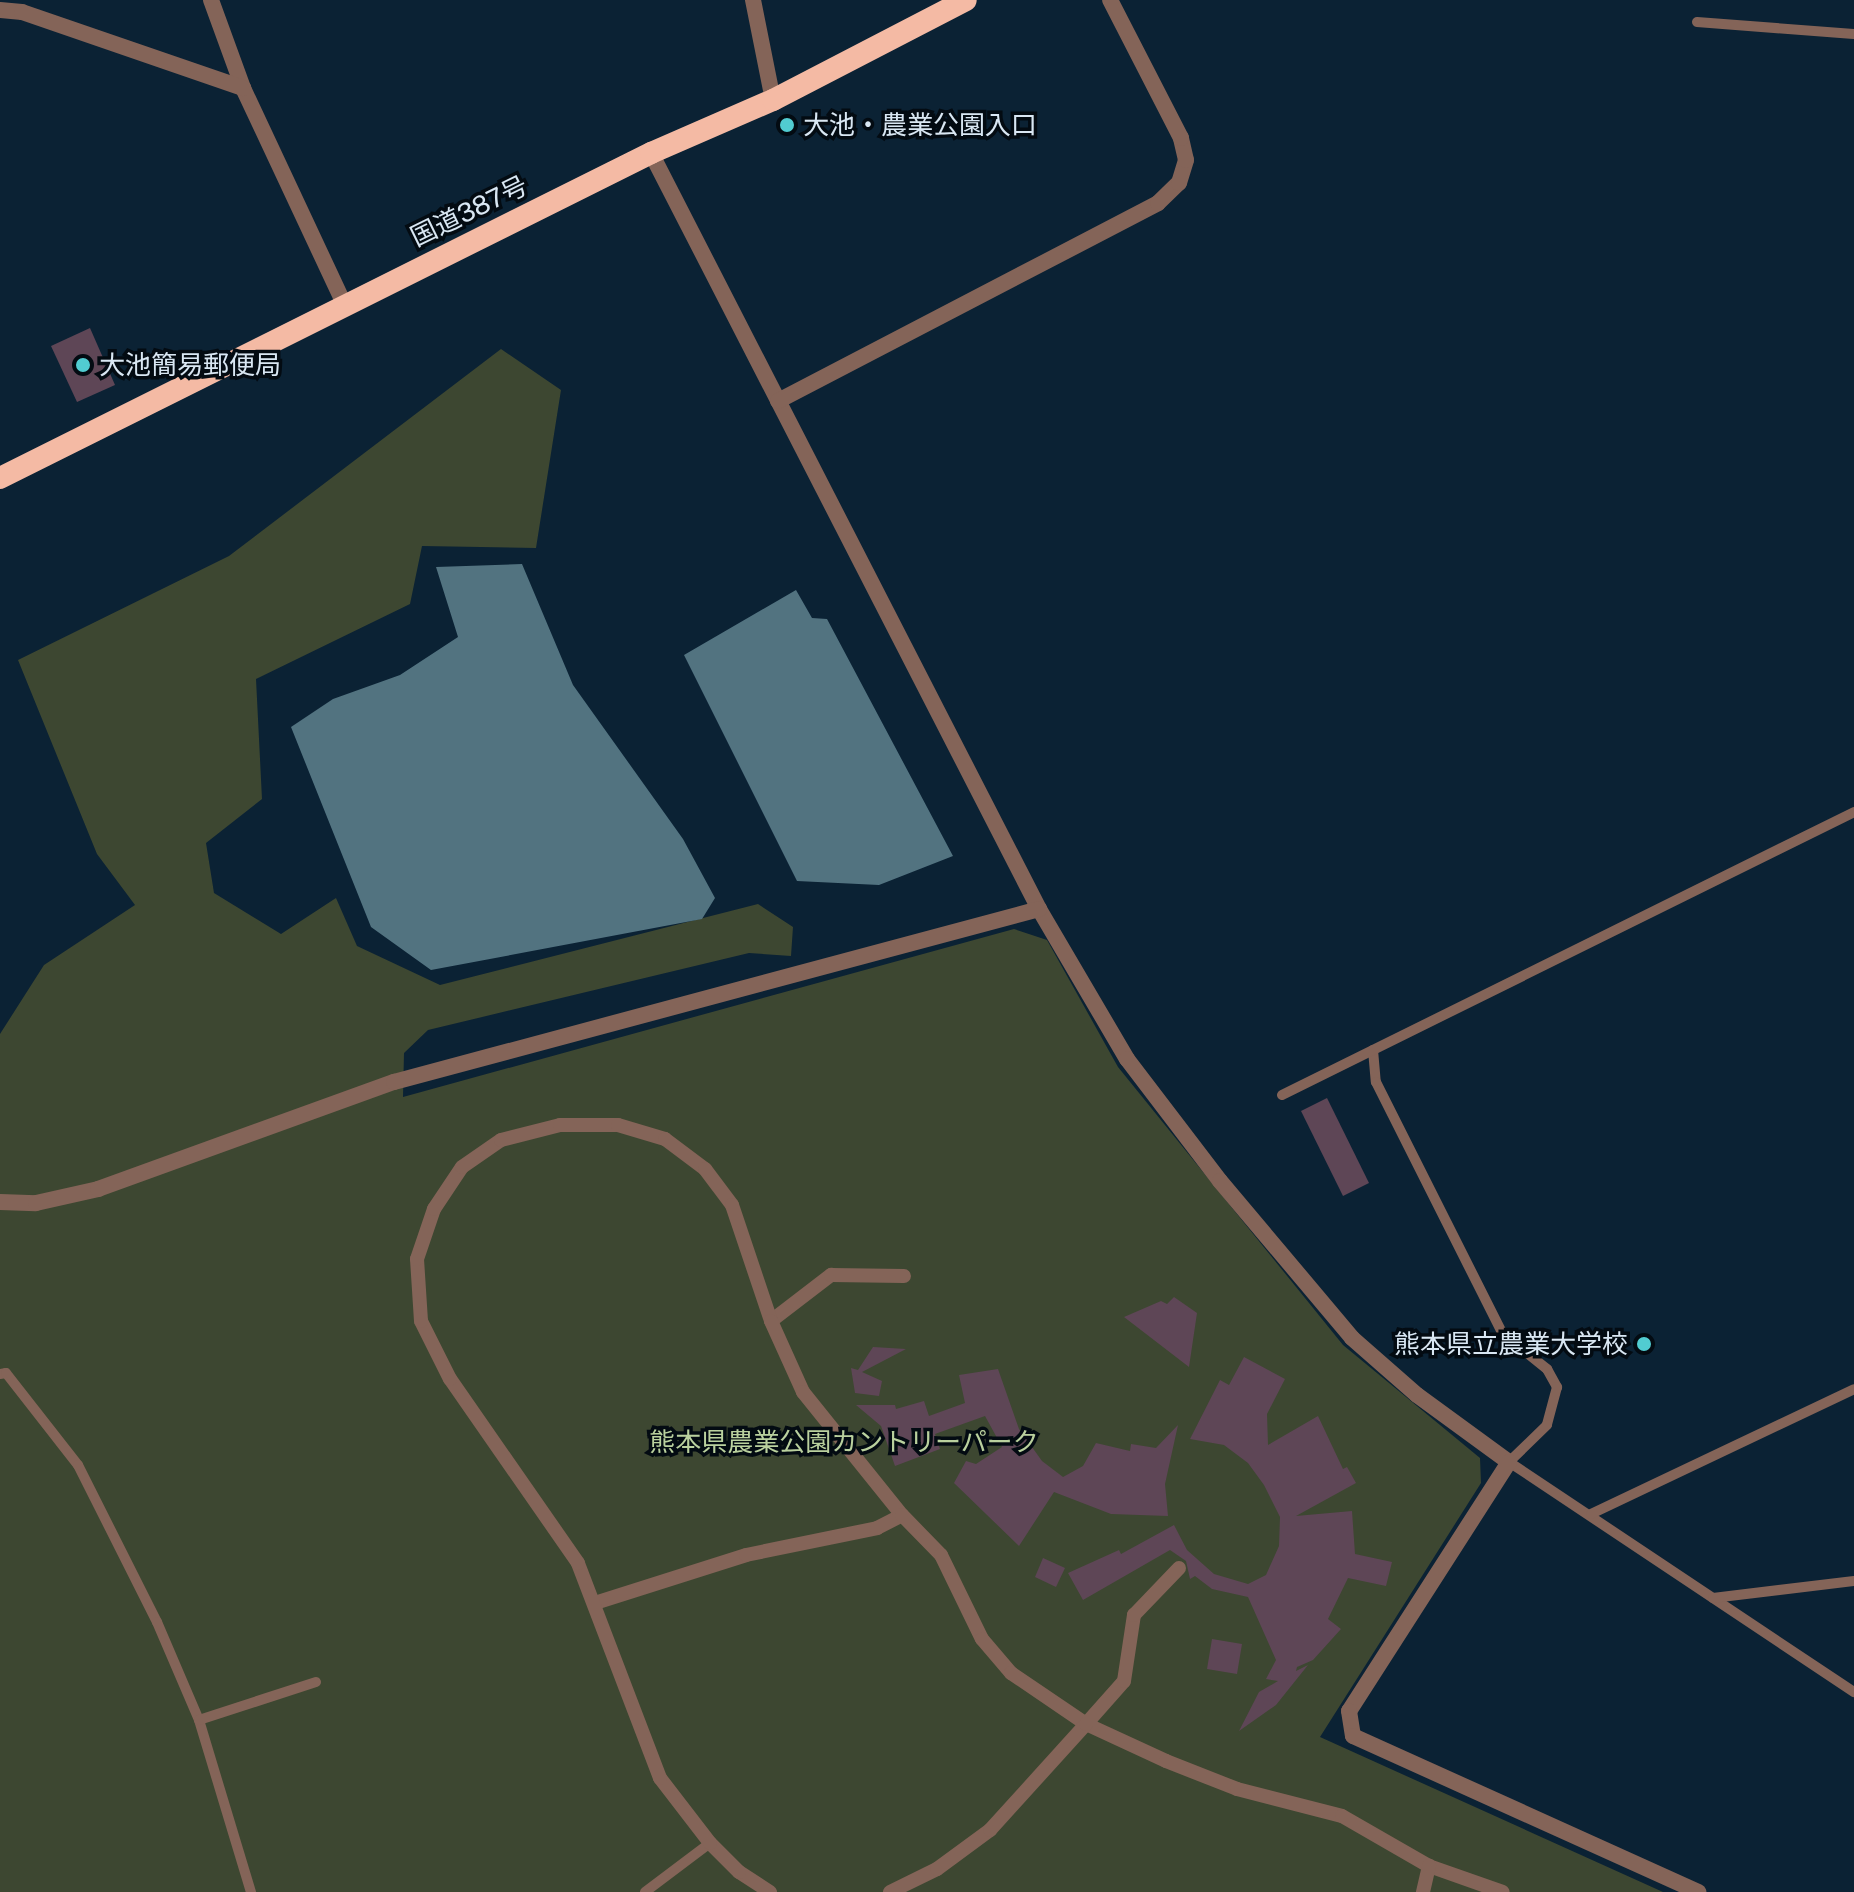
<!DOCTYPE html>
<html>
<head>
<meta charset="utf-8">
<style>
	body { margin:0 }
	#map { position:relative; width:1854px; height:1892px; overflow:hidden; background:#0b2234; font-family:"Public Sans","Noto Sans JP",sans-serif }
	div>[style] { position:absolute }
	.green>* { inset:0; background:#3d4731 }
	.water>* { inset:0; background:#527380 }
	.building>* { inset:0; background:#5e4656 }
	.service>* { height:10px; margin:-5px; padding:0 5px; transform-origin:5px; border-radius:5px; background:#846458 }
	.pedestrian>* { height:14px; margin:-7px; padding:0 7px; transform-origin:7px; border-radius:7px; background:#846458 }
	.minor>* { height:16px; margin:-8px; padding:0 8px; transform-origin:8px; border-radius:8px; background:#846458 }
	.tertiary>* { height:16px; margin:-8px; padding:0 8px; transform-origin:8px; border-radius:8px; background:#846458 }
	.trunk>* { height:22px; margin:-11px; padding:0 11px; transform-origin:11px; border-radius:11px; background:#f4baa4 }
	.dots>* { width:22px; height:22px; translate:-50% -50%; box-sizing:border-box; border:4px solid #030b12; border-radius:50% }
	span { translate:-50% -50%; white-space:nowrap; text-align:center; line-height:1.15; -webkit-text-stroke:7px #030b12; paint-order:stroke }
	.poi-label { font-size:26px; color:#d9e7f3 }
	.left { translate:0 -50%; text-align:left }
	.right { translate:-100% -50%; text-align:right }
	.street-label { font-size:26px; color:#d9e7f3 }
	.park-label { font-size:26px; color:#bad19e }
</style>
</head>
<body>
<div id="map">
	<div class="green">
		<div style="clip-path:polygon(501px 349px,561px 390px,536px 548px,422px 546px,410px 604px,256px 679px,262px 799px,206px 843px,214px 893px,281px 934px,336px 898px,357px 946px,440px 985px,758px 904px,793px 927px,791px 956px,749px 953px,428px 1030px,404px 1053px,403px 1097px,1014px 929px,1047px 940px,1118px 1067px,1343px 1345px,1480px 1458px,1481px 1483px,1320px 1737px,1663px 1892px,0 1892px,0 1034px,44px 965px,135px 905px,97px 854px,18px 660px,229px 556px)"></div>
	</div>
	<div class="water">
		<div style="clip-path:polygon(522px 564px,573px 685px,683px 839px,715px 898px,702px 919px,431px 970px,371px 927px,291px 727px,333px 699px,400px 675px,458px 637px,436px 567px)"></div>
		<div style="clip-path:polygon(796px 590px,812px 618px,827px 619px,953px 856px,879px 885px,797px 881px,684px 655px)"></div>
	</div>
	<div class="building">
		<div style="clip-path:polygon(90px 328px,115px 385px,77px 402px,51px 346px)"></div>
		<div style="clip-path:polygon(1327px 1098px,1369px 1183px,1343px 1196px,1301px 1111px)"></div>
		<div style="clip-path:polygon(1174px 1297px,1197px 1313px,1189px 1367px,1124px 1317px,1161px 1301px,1167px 1304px)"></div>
		<div style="clip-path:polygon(873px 1347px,906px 1349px,862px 1372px,882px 1381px,879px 1396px,855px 1393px,851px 1368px,858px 1370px)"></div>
		<div style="clip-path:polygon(1244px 1357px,1285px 1379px,1267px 1414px,1268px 1445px,1318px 1416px,1343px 1469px,1347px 1467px,1356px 1483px,1296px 1516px,1352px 1511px,1355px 1554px,1392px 1562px,1386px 1586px,1348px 1578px,1328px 1619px,1341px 1629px,1313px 1660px,1297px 1667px,1296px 1671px,1308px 1665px,1276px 1705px,1239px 1731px,1259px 1692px,1278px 1681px,1266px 1679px,1276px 1660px,1248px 1597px,1212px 1589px,1195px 1576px,1190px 1579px,1186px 1561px,1170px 1550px,1083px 1600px,1068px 1573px,1119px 1550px,1121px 1554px,1174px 1525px,1187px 1550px,1214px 1574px,1248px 1584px,1266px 1575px,1279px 1546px,1280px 1517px,1264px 1485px,1248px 1463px,1224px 1445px,1190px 1439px,1220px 1380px,1229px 1385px)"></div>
		<div style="clip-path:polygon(998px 1369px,1019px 1429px,1042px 1461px,1063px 1477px,1083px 1466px,1096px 1443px,1130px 1451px,1131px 1444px,1156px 1448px,1178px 1425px,1165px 1484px,1168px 1516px,1111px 1514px,1054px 1492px,1019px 1546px,954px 1483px,966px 1461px,976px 1464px,1002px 1447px,985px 1416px,935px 1434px,940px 1449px,895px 1466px,881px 1426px,856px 1405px,895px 1405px,896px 1409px,924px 1401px,929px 1416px,965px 1403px,959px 1375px)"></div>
		<div style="clip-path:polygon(1043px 1558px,1065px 1568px,1056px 1587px,1035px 1577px)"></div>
		<div style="clip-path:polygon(1212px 1639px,1242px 1644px,1237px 1674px,1207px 1669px)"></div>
	</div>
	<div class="service">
		<div style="left:1697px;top:22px;width:157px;rotate:4.4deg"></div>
		<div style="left:1373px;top:1050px;width:32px;rotate:85deg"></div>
		<div style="left:1376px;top:1082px;width:281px;rotate:63.3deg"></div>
		<div style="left:1502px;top:1333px;width:58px;rotate:38.7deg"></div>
		<div style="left:1547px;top:1369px;width:21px;rotate:61deg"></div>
		<div style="left:1557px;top:1387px;width:39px;rotate:105deg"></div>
		<div style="left:1547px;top:1425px;width:53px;rotate:135.8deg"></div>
		<div style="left:1509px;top:1462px;width:415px;rotate:33.7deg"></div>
		<div style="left:1282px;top:1095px;width:638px;rotate:-26.32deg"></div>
		<div style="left:0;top:1374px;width:6px;rotate:-9deg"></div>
		<div style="left:6px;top:1373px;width:117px;rotate:52deg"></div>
		<div style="left:78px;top:1465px;width:176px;rotate:63.3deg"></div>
		<div style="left:157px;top:1622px;width:107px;rotate:66.8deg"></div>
		<div style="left:199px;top:1720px;width:180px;rotate:73.2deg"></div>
		<div style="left:1591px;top:1514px;width:291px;rotate:-25.4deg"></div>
		<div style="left:1713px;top:1598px;width:142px;rotate:-6.9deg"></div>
		<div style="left:199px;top:1720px;width:123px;rotate:-18deg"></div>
		<div style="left:645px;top:1892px;width:81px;rotate:-37deg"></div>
	</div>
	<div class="pedestrian">
		<div style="left:771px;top:1321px;width:76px;rotate:-37.5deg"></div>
		<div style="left:831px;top:1275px;width:73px;rotate:0.8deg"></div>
		<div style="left:595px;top:1603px;width:158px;rotate:-17.6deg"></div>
		<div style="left:746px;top:1555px;width:134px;rotate:-11.6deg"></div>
		<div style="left:877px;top:1528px;width:28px;rotate:-27deg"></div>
		<div style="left:770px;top:1892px;width:37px;rotate:-147deg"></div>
		<div style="left:739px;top:1872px;width:41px;rotate:-135deg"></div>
		<div style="left:710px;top:1843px;width:82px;rotate:-127.6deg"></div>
		<div style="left:660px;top:1778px;width:230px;rotate:-110.9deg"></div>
		<div style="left:578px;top:1563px;width:224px;rotate:-124.8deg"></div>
		<div style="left:450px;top:1379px;width:65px;rotate:-116.6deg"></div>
		<div style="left:421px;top:1321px;width:62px;rotate:-93.7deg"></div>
		<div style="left:417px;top:1259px;width:53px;rotate:-71.2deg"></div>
		<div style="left:434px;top:1209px;width:50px;rotate:-56.3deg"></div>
		<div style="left:462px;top:1167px;width:47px;rotate:-34.7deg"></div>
		<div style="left:501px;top:1140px;width:61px;rotate:-14.3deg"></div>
		<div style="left:560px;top:1125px;width:58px"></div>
		<div style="left:618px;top:1125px;width:49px;rotate:16.6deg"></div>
		<div style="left:665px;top:1139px;width:50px;rotate:36.9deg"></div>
		<div style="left:705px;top:1169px;width:45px;rotate:53.1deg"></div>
		<div style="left:732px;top:1205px;width:122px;rotate:71.4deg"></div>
		<div style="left:771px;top:1321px;width:78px;rotate:65.7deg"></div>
		<div style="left:803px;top:1392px;width:158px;rotate:51.2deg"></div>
		<div style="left:902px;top:1515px;width:56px;rotate:45.7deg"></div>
		<div style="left:941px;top:1555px;width:93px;rotate:64deg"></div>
		<div style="left:982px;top:1639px;width:45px;rotate:49.5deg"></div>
		<div style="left:1011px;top:1673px;width:91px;rotate:34.2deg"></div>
		<div style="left:1086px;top:1724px;width:88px;rotate:24.8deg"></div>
		<div style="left:1166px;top:1761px;width:76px;rotate:21.5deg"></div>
		<div style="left:1237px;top:1789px;width:108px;rotate:14.4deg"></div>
		<div style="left:1342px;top:1816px;width:100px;rotate:29.9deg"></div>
		<div style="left:1429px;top:1866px;width:78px;rotate:19.4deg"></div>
		<div style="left:890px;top:1892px;width:52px;rotate:-26.1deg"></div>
		<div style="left:937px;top:1869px;width:66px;rotate:-36.3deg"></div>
		<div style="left:990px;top:1830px;width:143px;rotate:-47.8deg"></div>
		<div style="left:1086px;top:1724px;width:57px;rotate:-48.5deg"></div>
		<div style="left:1124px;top:1681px;width:67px;rotate:-81.4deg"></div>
		<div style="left:1134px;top:1615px;width:65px;rotate:-46.2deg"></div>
		<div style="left:1423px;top:1892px;width:27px;rotate:-77deg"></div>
	</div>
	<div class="minor">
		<div style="left:211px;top:0;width:94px;rotate:70deg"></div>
		<div style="left:243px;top:88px;width:238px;rotate:64.9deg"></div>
		<div style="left:753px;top:0;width:102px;rotate:78.7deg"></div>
		<div style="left:0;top:10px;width:22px;rotate:5deg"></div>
		<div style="left:22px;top:12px;width:234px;rotate:19deg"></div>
		<div style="left:651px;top:153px;width:850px;rotate:62.83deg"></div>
		<div style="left:1039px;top:909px;width:174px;rotate:59.6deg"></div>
		<div style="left:1127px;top:1059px;width:153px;rotate:52.7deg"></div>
		<div style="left:1220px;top:1181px;width:205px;rotate:49.9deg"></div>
		<div style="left:1352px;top:1338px;width:86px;rotate:41.2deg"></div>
		<div style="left:1417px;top:1395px;width:114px;rotate:36.1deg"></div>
		<div style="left:1509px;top:1462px;width:296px;rotate:122.7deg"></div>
		<div style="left:1349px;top:1711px;width:25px;rotate:81deg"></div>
		<div style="left:1353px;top:1736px;width:379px;rotate:24.3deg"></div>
		<div style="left:778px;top:401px;width:428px;rotate:-27.5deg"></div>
		<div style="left:1158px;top:203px;width:29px;rotate:-44deg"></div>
		<div style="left:1179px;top:183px;width:24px;rotate:-73deg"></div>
		<div style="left:1186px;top:160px;width:23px;rotate:-103deg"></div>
		<div style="left:1181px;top:138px;width:155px;rotate:-117.2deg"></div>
	</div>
	<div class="tertiary">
		<div style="left:0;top:1202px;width:36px;rotate:2deg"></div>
		<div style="left:36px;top:1203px;width:64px;rotate:-12.7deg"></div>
		<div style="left:98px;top:1189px;width:315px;rotate:-19.9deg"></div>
		<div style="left:394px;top:1082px;width:668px;rotate:-15.01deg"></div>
	</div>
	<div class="trunk">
		<div style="left:0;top:478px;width:728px;rotate:-26.53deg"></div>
		<div style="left:651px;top:153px;width:133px;rotate:-23.5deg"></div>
		<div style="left:773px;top:100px;width:217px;rotate:-27.4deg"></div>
	</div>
	<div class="dots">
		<div style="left:787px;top:125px;background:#51ccd1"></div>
		<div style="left:83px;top:365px;background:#51ccd1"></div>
		<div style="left:1644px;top:1344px;background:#51ccd1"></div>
	</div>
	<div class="poi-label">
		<span class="left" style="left:803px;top:125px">大池・農業公園入口</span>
		<span class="left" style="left:99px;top:365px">大池簡易郵便局</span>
		<span class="right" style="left:1628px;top:1344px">熊本県立農業大学校</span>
	</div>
	<div class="street-label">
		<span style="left:469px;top:211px;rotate:-26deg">国道387号</span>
	</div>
	<div class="park-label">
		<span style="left:844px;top:1442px">熊本県農業公園カントリーパーク</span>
	</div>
</div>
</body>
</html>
